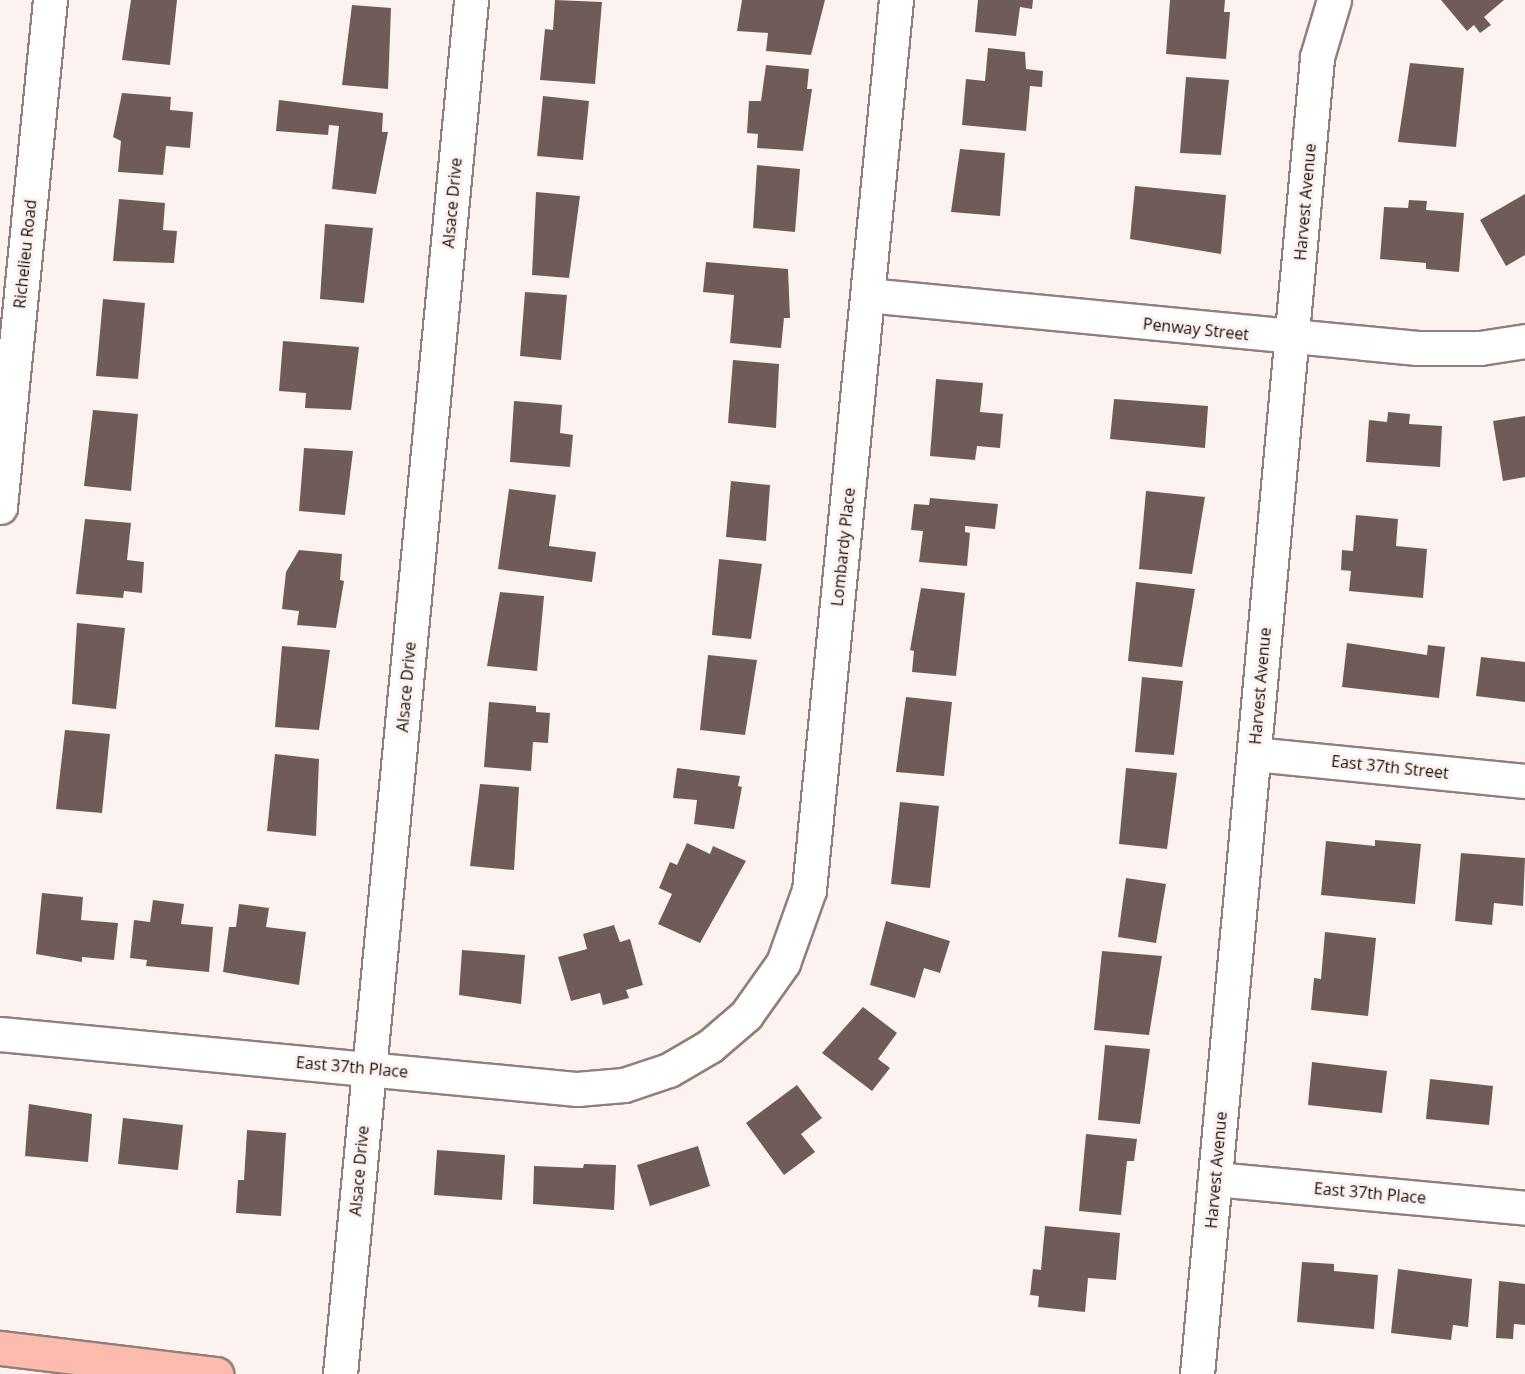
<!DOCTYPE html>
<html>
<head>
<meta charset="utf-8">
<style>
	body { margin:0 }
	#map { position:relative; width:1525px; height:1374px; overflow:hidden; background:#fcf2f0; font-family:"Open Sans",sans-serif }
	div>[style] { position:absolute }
	.building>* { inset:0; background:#6f5c58 }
	.roads { filter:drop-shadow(2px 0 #937f7a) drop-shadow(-2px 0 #937f7a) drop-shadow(0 2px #937f7a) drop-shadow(0 -2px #937f7a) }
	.minor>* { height:33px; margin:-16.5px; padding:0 16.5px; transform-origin:16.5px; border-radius:16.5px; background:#fff }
	.major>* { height:33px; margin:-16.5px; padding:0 16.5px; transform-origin:16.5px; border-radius:16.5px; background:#fcbbad }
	span { translate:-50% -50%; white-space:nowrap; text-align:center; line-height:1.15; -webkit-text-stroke:6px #fcf2f0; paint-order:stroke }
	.street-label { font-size:16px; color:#17100e }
</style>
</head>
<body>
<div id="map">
	<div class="building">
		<div style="clip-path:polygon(131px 0,177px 0,170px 65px,122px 60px)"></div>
		<div style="clip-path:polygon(555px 0,602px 2px,595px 84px,540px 80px,545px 29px,553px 30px)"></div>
		<div style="clip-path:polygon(742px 0,825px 0,811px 55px,766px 51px,768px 33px,737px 31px)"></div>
		<div style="clip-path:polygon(978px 0,1033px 0,1032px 9px,1020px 7px,1016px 36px,975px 32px)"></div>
		<div style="clip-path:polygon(1170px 0,1225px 0,1224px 12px,1230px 12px,1226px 59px,1166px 54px)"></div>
		<div style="clip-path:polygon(1441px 0,1504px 0,1484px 17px,1491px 25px,1480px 33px,1474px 25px,1467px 31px)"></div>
		<div style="clip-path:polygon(352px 5px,391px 8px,388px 89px,342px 85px)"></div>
		<div style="clip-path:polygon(988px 48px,1025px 52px,1026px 69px,1043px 71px,1042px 87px,1030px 86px,1026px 131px,962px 125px,966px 79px,985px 81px)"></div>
		<div style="clip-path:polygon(1410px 63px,1464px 68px,1456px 147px,1398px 142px)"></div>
		<div style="clip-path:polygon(766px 65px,809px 69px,807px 89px,812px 89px,803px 151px,757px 148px,758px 134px,747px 133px,749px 101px,761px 101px)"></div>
		<div style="clip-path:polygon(1186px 77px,1229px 80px,1221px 155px,1180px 153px)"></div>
		<div style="clip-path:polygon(122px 93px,171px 97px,170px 110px,193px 112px,190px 148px,166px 146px,163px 175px,118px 172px,121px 141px,113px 137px)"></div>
		<div style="clip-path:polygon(543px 96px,589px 101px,583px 160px,537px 156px)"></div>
		<div style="clip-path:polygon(279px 100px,383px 113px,382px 132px,388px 132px,376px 194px,332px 189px,339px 126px,329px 125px,328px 135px,276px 131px)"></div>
		<div style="clip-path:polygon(960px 149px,1005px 153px,1000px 216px,951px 212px)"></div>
		<div style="clip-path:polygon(757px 165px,800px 169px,795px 232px,753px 228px)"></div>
		<div style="clip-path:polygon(1135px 186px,1226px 195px,1221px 254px,1130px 239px)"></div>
		<div style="clip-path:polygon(536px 192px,580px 196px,569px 278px,532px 275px)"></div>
		<div style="clip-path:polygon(1525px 194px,1525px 255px,1506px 266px,1480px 220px)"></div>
		<div style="clip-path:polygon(119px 199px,165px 203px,163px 230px,177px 231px,174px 263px,113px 261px)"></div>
		<div style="clip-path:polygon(1409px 200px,1427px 201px,1426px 210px,1464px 213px,1459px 272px,1426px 269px,1426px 263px,1380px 259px,1384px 207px,1408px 208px)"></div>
		<div style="clip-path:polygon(325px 224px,373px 228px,364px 303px,320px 299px)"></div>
		<div style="clip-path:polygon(706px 262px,788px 269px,790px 318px,784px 318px,781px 348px,730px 343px,734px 295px,703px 292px)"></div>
		<div style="clip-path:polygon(525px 292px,567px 295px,561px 360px,520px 356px)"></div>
		<div style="clip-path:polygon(103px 299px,145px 303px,138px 379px,96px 376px)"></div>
		<div style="clip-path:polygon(283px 341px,359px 347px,351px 410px,305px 408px,306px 393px,279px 391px)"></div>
		<div style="clip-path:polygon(733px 360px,779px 364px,776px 428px,728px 423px)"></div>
		<div style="clip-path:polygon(936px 379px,983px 383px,980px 412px,1003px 414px,1000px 448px,977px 446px,975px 460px,930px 456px)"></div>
		<div style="clip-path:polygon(1114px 399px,1208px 406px,1205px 448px,1110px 439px)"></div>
		<div style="clip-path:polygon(514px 401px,562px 405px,560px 433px,573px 435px,570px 467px,510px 462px)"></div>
		<div style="clip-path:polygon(93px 410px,138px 414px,131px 491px,84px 486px)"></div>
		<div style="clip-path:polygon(1388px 412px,1410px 414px,1409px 424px,1442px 426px,1440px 467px,1366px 462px,1369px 420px,1387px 422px)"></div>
		<div style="clip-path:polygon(1525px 416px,1525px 477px,1503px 481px,1493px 421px)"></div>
		<div style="clip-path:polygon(304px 448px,353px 451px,345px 515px,299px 511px)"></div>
		<div style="clip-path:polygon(731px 481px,770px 485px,766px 541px,726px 537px)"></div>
		<div style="clip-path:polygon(509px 489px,556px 495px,549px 546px,596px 552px,592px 582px,498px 569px)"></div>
		<div style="clip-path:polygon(1146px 491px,1205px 497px,1192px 574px,1139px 569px)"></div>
		<div style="clip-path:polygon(930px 498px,998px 504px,995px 529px,965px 526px,965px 532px,970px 533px,967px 566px,919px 562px,923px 531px,911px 530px,914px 504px,929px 505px)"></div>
		<div style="clip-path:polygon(1356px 515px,1398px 519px,1396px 546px,1427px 549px,1423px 598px,1349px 591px,1351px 571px,1341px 570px,1342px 550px,1353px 551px)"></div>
		<div style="clip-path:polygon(85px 519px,131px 523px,127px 560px,144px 562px,142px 593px,124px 591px,123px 598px,76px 594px)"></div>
		<div style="clip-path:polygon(299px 550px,342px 554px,340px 580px,344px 581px,336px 628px,297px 625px,299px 611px,282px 609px,286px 572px)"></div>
		<div style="clip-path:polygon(719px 559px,762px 564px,751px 639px,712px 635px)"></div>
		<div style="clip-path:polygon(1136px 582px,1195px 589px,1182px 667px,1128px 661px)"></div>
		<div style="clip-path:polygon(921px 588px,965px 593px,956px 676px,912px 672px,914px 651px,910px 650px)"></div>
		<div style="clip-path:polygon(500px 592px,544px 596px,537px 671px,487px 666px)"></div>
		<div style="clip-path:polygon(77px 623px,125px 628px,116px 709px,72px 704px)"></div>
		<div style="clip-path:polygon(1347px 643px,1427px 655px,1428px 645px,1445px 647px,1439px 698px,1342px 687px)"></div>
		<div style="clip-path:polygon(282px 646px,330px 650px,319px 730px,275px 727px)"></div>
		<div style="clip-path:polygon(708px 655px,757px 660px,745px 735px,700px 730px)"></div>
		<div style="clip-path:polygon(1481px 657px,1525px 662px,1525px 702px,1476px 696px)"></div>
		<div style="clip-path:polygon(1142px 677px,1183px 681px,1174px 755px,1135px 752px)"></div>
		<div style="clip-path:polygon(906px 697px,952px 702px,944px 776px,896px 772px)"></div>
		<div style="clip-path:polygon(489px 702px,536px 706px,536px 712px,550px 713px,548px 743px,533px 742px,531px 771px,484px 767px)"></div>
		<div style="clip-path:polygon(65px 730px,110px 734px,102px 813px,56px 809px)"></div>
		<div style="clip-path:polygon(275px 754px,319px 759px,316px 836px,267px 831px)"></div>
		<div style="clip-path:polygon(677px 768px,740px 776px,738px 786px,742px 787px,734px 829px,694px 824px,697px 800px,673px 798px)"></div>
		<div style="clip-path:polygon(1126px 768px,1177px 773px,1167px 849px,1119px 844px)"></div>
		<div style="clip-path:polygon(480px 784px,519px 787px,514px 870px,470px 866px)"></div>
		<div style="clip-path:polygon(900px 802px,939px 806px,930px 888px,891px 884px)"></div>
		<div style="clip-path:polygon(1375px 840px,1421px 844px,1415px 904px,1321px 895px,1326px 841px,1375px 846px)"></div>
		<div style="clip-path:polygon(687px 843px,710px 854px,713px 846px,746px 861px,700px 943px,658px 924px,672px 894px,659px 888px,670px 862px,677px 865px)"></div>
		<div style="clip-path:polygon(1461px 853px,1525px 858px,1523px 906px,1494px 903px,1492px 925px,1455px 921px)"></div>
		<div style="clip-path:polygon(1126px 878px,1166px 884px,1156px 943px,1118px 937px)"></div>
		<div style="clip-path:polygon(42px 893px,83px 897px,81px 920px,118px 923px,114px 960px,82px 957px,82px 962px,36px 954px)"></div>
		<div style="clip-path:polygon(153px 900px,184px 904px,181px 924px,213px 927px,209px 972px,146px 966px,147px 960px,130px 958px,134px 920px,150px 922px)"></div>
		<div style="clip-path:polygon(239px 904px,269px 908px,266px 927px,306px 932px,299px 985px,223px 972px,229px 927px,236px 927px)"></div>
		<div style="clip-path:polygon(886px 921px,950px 941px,940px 973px,924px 968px,915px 998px,870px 985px)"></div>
		<div style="clip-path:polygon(614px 925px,620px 942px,630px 939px,643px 985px,626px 990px,629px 998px,603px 1005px,600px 993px,571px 1001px,558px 957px,587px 949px,583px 934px)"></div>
		<div style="clip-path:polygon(1325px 932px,1376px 938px,1368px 1016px,1311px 1010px,1314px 978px,1321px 979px)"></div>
		<div style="clip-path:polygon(462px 950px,525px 955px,521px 1004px,459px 995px)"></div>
		<div style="clip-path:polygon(1102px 951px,1162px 956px,1149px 1035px,1094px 1030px)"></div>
		<div style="clip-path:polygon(863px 1007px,897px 1033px,878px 1059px,890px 1068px,872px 1091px,822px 1053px)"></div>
		<div style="clip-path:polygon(1105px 1045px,1150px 1049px,1140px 1124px,1098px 1120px)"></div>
		<div style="clip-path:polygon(1312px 1062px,1387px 1071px,1382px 1113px,1308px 1105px)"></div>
		<div style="clip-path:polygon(1430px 1079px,1493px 1086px,1489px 1125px,1426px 1119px)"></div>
		<div style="clip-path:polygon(797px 1085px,822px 1118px,801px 1134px,815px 1152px,784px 1175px,746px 1123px)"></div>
		<div style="clip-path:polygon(29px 1104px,92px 1114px,88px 1162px,25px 1156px)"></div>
		<div style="clip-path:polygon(123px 1118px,183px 1125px,178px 1170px,118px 1164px)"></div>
		<div style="clip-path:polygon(247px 1130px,286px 1133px,281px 1216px,236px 1213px,238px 1180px,244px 1180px)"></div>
		<div style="clip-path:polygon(1086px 1134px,1137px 1139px,1134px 1161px,1127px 1161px,1121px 1215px,1079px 1211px)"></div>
		<div style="clip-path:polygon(698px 1146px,710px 1186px,650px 1206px,637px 1165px)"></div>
		<div style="clip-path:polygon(437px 1150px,505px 1155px,502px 1200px,434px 1195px)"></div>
		<div style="clip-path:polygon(584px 1164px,616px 1165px,614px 1210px,533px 1204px,534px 1166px,583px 1168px)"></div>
		<div style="clip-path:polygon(1045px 1226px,1120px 1233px,1116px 1280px,1088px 1278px,1085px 1312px,1038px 1307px,1039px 1296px,1030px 1295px,1033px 1269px,1041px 1270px)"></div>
		<div style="clip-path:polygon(1302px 1262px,1334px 1264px,1334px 1271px,1378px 1275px,1374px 1329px,1297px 1322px)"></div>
		<div style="clip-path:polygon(1398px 1269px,1472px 1279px,1468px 1327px,1453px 1325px,1451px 1340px,1391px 1333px)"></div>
		<div style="clip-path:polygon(1499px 1281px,1525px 1284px,1525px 1325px,1514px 1324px,1513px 1339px,1496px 1338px)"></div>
	</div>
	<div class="roads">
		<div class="minor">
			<div style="left:867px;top:295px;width:553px;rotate:5.5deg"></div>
			<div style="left:1417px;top:348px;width:63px"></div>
			<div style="left:1480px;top:348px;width:46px;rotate:-8.8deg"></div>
			<div style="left:0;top:507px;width:509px;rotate:-84.37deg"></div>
			<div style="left:1254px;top:754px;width:272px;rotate:5.7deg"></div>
			<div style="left:0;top:1034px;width:580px;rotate:5.45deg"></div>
			<div style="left:577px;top:1089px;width:47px;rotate:-4.9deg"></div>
			<div style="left:624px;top:1085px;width:47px;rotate:-18.4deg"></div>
			<div style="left:669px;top:1070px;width:48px;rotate:-30.3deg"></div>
			<div style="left:710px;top:1046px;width:48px;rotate:-40.7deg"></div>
			<div style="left:746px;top:1015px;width:64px;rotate:-54.6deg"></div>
			<div style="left:783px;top:963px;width:77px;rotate:-70.4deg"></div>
			<div style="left:809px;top:890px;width:894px;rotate:-84.42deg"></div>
			<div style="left:1215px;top:1179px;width:311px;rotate:5.3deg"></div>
			<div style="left:340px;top:1374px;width:1380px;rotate:-84.55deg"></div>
			<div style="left:1197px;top:1374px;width:1322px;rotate:-84.79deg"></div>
			<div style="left:1317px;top:57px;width:59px;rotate:-73.4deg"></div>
		</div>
		<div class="major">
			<div style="left:0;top:1348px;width:218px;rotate:6.9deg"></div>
		</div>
	</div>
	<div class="street-label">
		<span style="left:1305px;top:202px;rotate:-85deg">Harvest Avenue</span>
		<span style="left:452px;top:203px;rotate:-85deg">Alsace Drive</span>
		<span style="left:25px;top:254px;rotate:-84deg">Richelieu Road</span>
		<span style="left:1196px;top:329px;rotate:6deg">Penway Street</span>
		<span style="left:843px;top:547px;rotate:-84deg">Lombardy Place</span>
		<span style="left:1260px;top:686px;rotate:-85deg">Harvest Avenue</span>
		<span style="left:406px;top:687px;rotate:-85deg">Alsace Drive</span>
		<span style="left:1390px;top:767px;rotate:6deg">East 37th Street</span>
		<span style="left:352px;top:1067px;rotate:5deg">East 37th Place</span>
		<span style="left:1216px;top:1170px;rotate:-85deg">Harvest Avenue</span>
		<span style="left:359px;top:1171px;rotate:-85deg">Alsace Drive</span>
		<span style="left:1370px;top:1193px;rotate:5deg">East 37th Place</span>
	</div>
</div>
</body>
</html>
